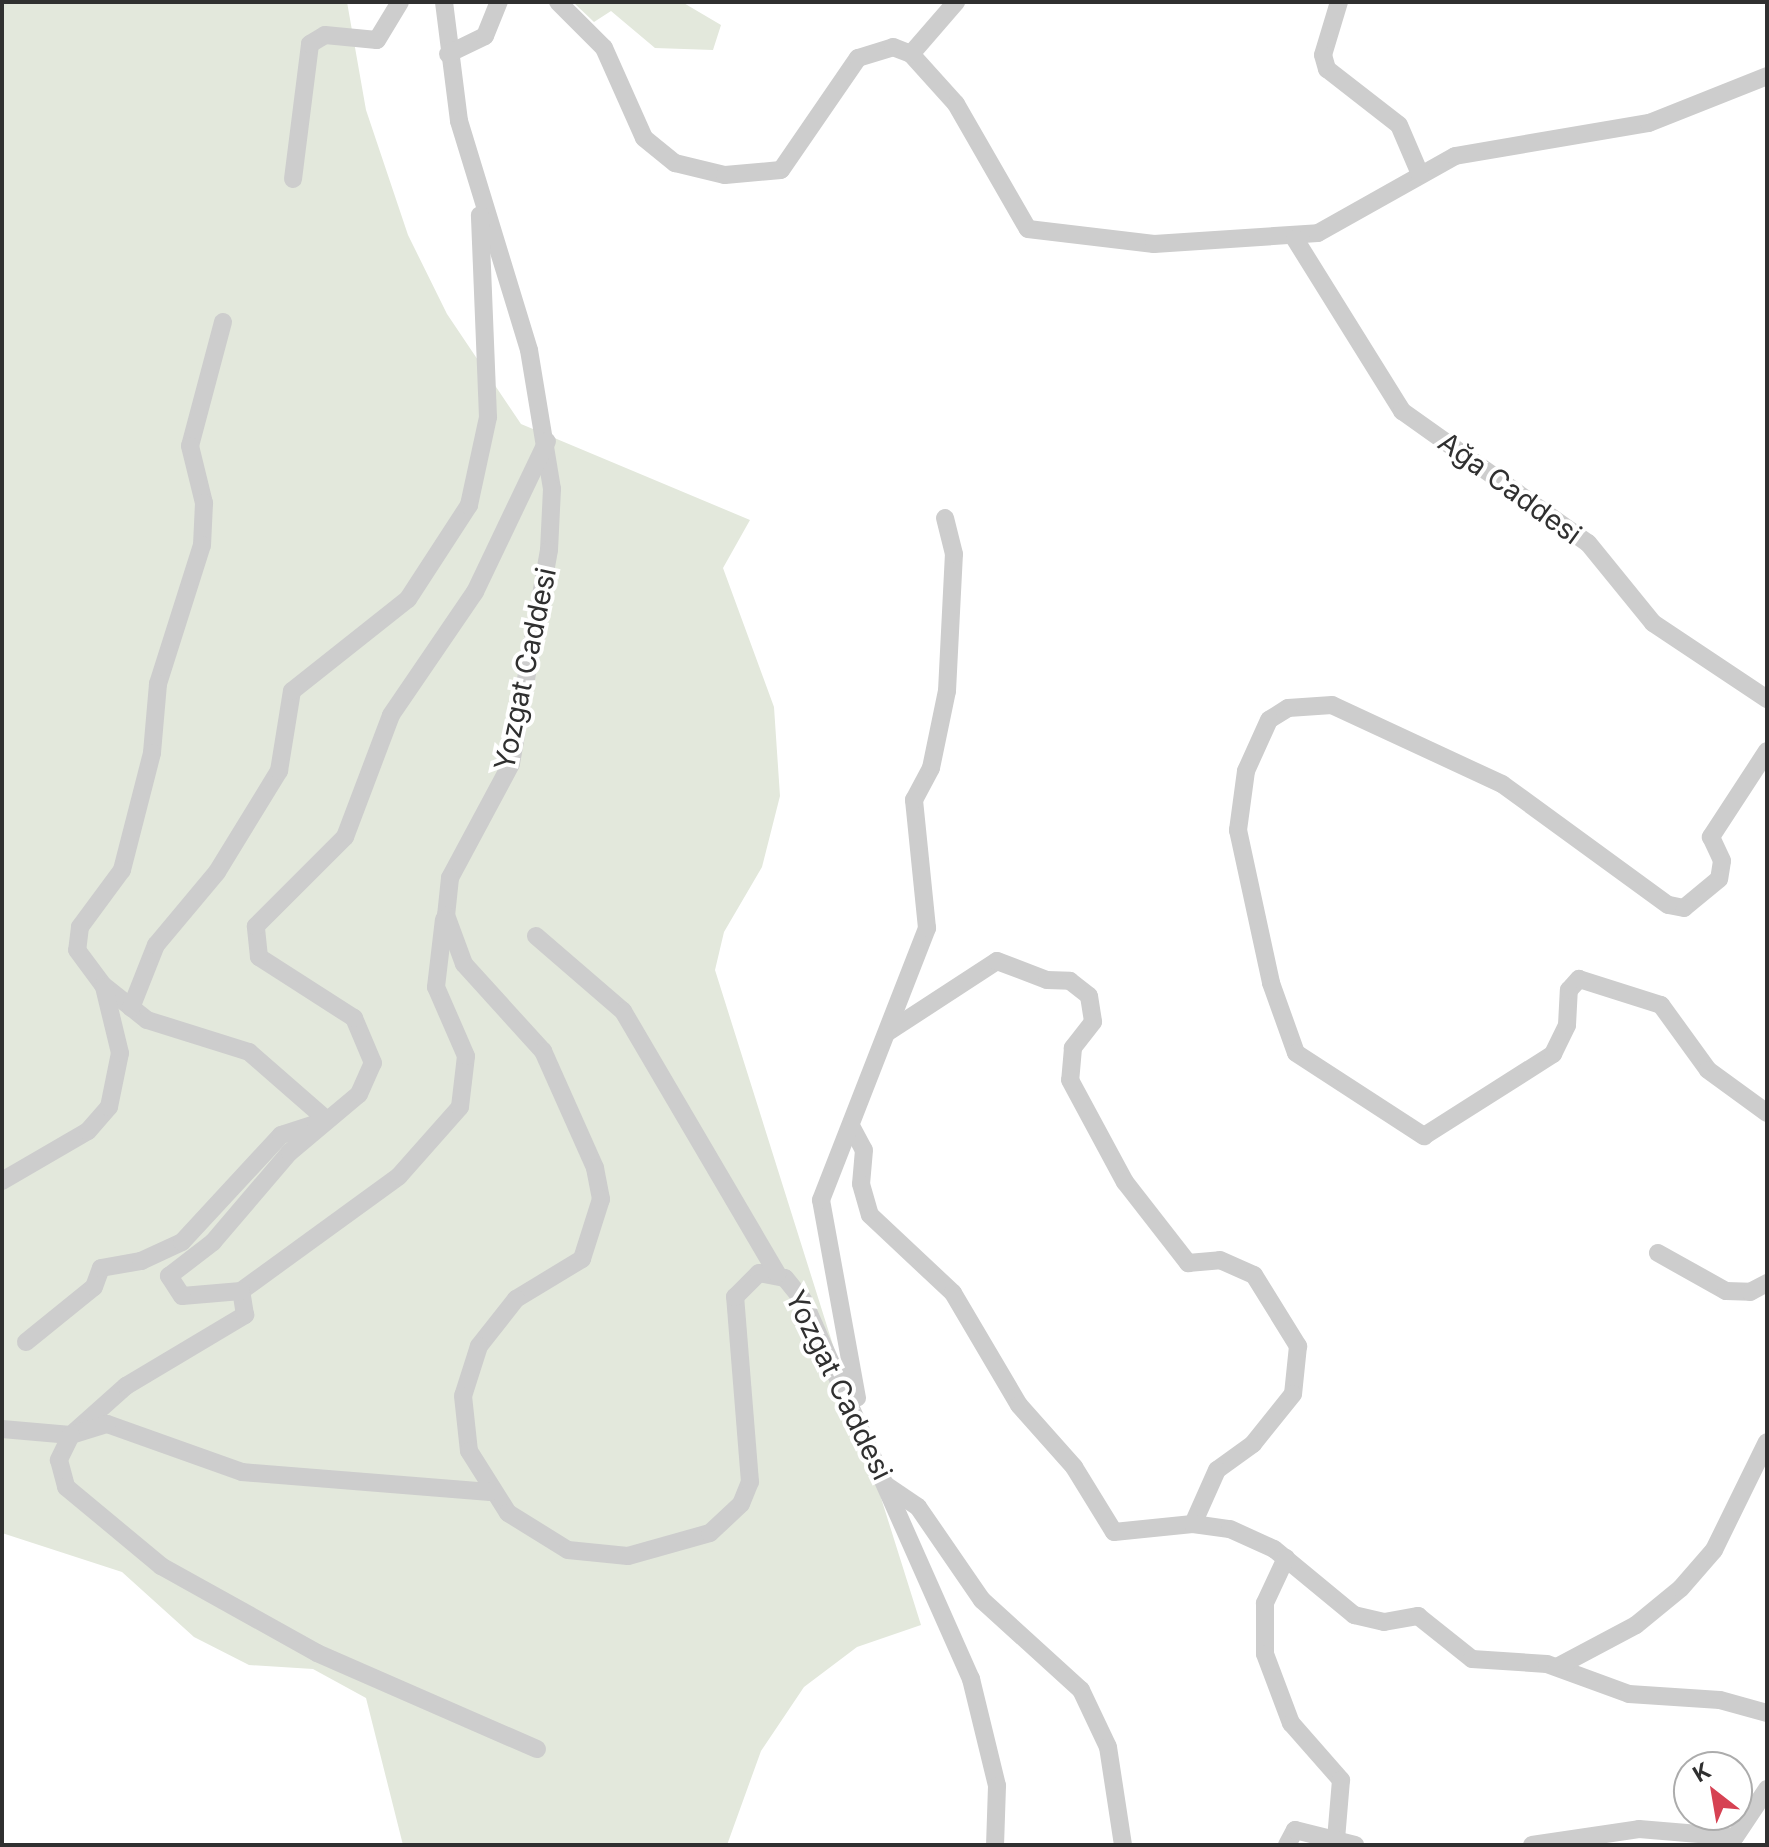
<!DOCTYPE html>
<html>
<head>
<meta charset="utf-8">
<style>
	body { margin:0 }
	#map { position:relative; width:1769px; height:1847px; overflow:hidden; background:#fff; font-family:Inter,sans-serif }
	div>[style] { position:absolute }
	.green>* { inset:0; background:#e3e8dc }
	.minor>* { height:18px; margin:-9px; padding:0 9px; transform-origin:9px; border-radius:9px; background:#cdcdcd }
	span { translate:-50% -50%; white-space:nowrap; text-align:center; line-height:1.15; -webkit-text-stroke:8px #fff; paint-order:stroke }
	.street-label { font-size:28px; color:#303030 }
	.frame { position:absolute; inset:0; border:4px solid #303030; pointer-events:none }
	.north { position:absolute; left:1673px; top:1751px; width:80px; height:80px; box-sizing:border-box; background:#fff; border:2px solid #acacac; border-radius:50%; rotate:329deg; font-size:22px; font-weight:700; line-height:32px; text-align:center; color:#303030 }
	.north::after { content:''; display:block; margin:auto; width:28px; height:36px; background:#d64253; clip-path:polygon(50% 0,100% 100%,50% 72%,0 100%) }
</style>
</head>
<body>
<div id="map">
	<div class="green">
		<div style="clip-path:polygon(2px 2px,347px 2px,366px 110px,408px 235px,447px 314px,521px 424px,750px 520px,723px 568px,774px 707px,780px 796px,762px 867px,724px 932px,715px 970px,921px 1625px,857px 1647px,804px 1687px,761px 1751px,727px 1845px,403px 1845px,366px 1698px,313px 1669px,249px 1665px,194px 1637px,122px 1572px,2px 1533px)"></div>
		<div style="clip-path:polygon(573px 2px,682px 2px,721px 25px,713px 50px,655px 48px,611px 11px,594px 22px)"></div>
	</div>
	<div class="minor">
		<div style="left:444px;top:2px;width:120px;rotate:82.8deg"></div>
		<div style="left:459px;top:121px;width:239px;rotate:73deg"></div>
		<div style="left:529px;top:350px;width:141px;rotate:80.6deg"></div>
		<div style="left:552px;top:489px;width:61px;rotate:92.8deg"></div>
		<div style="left:549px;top:550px;width:217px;rotate:100.1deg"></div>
		<div style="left:511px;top:764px;width:129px;rotate:118.2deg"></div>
		<div style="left:450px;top:878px;width:37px;rotate:96deg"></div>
		<div style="left:446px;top:915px;width:52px;rotate:69.8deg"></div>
		<div style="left:464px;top:964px;width:118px;rotate:47.8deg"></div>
		<div style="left:543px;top:1051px;width:128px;rotate:66deg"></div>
		<div style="left:595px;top:1168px;width:32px;rotate:79deg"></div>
		<div style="left:601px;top:1199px;width:63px;rotate:107.6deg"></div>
		<div style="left:582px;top:1259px;width:77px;rotate:148.8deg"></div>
		<div style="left:516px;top:1299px;width:60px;rotate:128.2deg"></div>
		<div style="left:479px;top:1346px;width:52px;rotate:107.7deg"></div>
		<div style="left:463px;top:1396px;width:55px;rotate:83.8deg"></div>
		<div style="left:469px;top:1451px;width:73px;rotate:57.8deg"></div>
		<div style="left:508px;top:1513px;width:70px;rotate:31.7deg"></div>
		<div style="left:568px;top:1550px;width:60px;rotate:5.7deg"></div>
		<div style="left:628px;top:1556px;width:85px;rotate:-15.7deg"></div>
		<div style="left:710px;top:1533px;width:42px;rotate:-43.1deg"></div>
		<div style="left:741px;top:1504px;width:24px;rotate:-68deg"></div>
		<div style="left:750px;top:1482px;width:186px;rotate:-94.6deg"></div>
		<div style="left:735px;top:1297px;width:34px;rotate:-45deg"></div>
		<div style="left:759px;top:1273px;width:26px;rotate:11deg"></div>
		<div style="left:785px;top:1278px;width:28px;rotate:51deg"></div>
		<div style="left:803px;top:1300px;width:415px;rotate:66.1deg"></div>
		<div style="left:971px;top:1679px;width:110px;rotate:76.3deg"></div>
		<div style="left:997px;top:1786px;width:59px;rotate:91.9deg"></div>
		<div style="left:558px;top:2px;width:65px;rotate:45deg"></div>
		<div style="left:604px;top:48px;width:98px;rotate:66deg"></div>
		<div style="left:644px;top:138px;width:40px;rotate:39deg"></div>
		<div style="left:675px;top:163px;width:51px;rotate:13.5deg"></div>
		<div style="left:725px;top:175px;width:56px;rotate:-5.1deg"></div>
		<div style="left:781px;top:170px;width:136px;rotate:-55.5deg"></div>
		<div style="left:858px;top:58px;width:37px;rotate:-17deg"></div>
		<div style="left:893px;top:47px;width:19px;rotate:21deg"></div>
		<div style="left:911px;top:54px;width:67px;rotate:48deg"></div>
		<div style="left:956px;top:104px;width:144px;rotate:60.1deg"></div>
		<div style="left:1028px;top:229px;width:127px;rotate:6.8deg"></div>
		<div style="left:1154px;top:244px;width:164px;rotate:-3.8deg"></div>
		<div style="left:1318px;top:233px;width:157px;rotate:-29.3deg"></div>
		<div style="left:1455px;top:156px;width:197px;rotate:-9.7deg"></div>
		<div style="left:1649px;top:123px;width:127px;rotate:-21.7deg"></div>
		<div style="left:1339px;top:2px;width:55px;rotate:106.8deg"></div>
		<div style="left:1323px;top:55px;width:15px;rotate:74deg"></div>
		<div style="left:1327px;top:69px;width:91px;rotate:37.9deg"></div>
		<div style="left:1399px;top:125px;width:53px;rotate:66.8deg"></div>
		<div style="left:448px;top:54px;width:41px;rotate:-25.9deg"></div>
		<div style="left:485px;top:36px;width:37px;rotate:-68deg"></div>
		<div style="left:911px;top:54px;width:69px;rotate:-49.1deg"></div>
		<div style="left:293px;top:179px;width:136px;rotate:-82.8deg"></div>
		<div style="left:310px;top:44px;width:17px;rotate:-31deg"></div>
		<div style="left:325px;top:35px;width:52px;rotate:5.5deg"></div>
		<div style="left:377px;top:40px;width:44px;rotate:-58.8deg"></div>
		<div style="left:1295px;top:239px;width:203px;rotate:58.1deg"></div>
		<div style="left:1402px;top:411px;width:228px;rotate:35.4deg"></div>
		<div style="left:1588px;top:543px;width:103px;rotate:50.9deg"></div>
		<div style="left:1653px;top:623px;width:137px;rotate:33.7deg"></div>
		<div style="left:223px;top:322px;width:128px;rotate:104.9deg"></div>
		<div style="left:190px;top:446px;width:59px;rotate:76.2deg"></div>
		<div style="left:204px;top:503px;width:42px;rotate:92.7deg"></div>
		<div style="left:202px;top:545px;width:146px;rotate:107.6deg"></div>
		<div style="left:158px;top:684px;width:69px;rotate:95deg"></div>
		<div style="left:152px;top:753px;width:121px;rotate:104.4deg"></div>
		<div style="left:122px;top:870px;width:71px;rotate:126.4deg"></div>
		<div style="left:80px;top:927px;width:23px;rotate:97deg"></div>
		<div style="left:77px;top:950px;width:44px;rotate:53.4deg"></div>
		<div style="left:103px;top:985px;width:56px;rotate:38.5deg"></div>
		<div style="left:147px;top:1020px;width:107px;rotate:17.4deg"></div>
		<div style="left:249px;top:1052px;width:103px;rotate:41.1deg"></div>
		<div style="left:1767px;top:751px;width:103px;rotate:123.1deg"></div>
		<div style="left:1711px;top:837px;width:26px;rotate:65deg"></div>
		<div style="left:1722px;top:861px;width:18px;rotate:99deg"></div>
		<div style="left:1719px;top:879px;width:45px;rotate:140.4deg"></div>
		<div style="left:1684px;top:908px;width:16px;rotate:-169deg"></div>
		<div style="left:1668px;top:905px;width:205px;rotate:-143.9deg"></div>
		<div style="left:1502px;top:784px;width:187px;rotate:-155.1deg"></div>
		<div style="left:1332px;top:705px;width:44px;rotate:176.1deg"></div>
		<div style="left:1288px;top:708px;width:22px;rotate:148deg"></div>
		<div style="left:1269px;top:720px;width:56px;rotate:114.3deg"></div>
		<div style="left:1246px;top:771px;width:60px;rotate:97.7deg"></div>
		<div style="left:1238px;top:830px;width:157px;rotate:77.8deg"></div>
		<div style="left:1271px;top:983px;width:74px;rotate:70.3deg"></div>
		<div style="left:1296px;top:1053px;width:153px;rotate:33deg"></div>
		<div style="left:1424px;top:1136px;width:153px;rotate:-32.4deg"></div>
		<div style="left:1553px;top:1054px;width:32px;rotate:-64deg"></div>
		<div style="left:1567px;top:1025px;width:35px;rotate:-87deg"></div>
		<div style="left:1569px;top:990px;width:15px;rotate:-48deg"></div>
		<div style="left:1579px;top:979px;width:86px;rotate:17.6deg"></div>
		<div style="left:1661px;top:1005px;width:80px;rotate:54.1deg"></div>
		<div style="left:1708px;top:1070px;width:73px;rotate:36.1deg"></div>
		<div style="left:536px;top:936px;width:115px;rotate:40.8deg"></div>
		<div style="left:623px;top:1011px;width:305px;rotate:59.6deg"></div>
		<div style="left:131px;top:1008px;width:68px;rotate:-68.4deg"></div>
		<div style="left:156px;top:945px;width:95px;rotate:-50.1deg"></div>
		<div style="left:217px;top:872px;width:119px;rotate:-58.5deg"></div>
		<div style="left:279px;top:771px;width:81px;rotate:-80.8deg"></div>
		<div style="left:292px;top:691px;width:148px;rotate:-38.4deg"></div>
		<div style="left:408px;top:599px;width:112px;rotate:-57deg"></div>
		<div style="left:469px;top:505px;width:90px;rotate:-77.8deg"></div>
		<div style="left:488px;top:417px;width:202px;rotate:-92.3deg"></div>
		<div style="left:888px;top:1032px;width:130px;rotate:-33.1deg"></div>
		<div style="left:997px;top:961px;width:53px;rotate:20.8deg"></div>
		<div style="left:1047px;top:980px;width:23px;rotate:2deg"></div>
		<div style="left:1070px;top:981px;width:24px;rotate:38deg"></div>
		<div style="left:1089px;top:996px;width:26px;rotate:81deg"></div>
		<div style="left:1093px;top:1022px;width:33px;rotate:128deg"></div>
		<div style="left:1073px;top:1048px;width:32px;rotate:95deg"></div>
		<div style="left:1070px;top:1080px;width:116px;rotate:61.7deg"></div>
		<div style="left:1125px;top:1182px;width:103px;rotate:52.1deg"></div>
		<div style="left:1188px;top:1263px;width:32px;rotate:-5deg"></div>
		<div style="left:1220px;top:1260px;width:37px;rotate:24deg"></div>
		<div style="left:1254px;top:1275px;width:84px;rotate:58.2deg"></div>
		<div style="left:1298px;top:1346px;width:48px;rotate:95.9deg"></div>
		<div style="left:1293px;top:1394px;width:64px;rotate:128.7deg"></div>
		<div style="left:1253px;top:1444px;width:44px;rotate:144.2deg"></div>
		<div style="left:1217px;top:1470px;width:59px;rotate:114deg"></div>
		<div style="left:851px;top:1126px;width:27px;rotate:62deg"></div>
		<div style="left:864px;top:1150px;width:34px;rotate:95deg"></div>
		<div style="left:861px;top:1184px;width:32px;rotate:74deg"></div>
		<div style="left:870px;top:1215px;width:114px;rotate:43.2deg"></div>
		<div style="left:953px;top:1293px;width:130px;rotate:59.5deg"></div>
		<div style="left:1019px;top:1405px;width:83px;rotate:48.4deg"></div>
		<div style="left:1074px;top:1467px;width:76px;rotate:58.4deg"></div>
		<div style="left:1114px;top:1532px;width:79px;rotate:-5.8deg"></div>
		<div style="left:1193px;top:1524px;width:37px;rotate:8deg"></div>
		<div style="left:1230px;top:1529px;width:48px;rotate:24.4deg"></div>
		<div style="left:1274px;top:1549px;width:104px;rotate:39.5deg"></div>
		<div style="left:1354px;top:1615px;width:31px;rotate:13deg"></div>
		<div style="left:1384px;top:1622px;width:35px;rotate:-10deg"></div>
		<div style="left:1418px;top:1616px;width:69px;rotate:38.5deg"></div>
		<div style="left:1472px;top:1659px;width:75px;rotate:3.8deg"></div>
		<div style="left:1547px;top:1664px;width:87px;rotate:20.1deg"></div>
		<div style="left:1629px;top:1694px;width:91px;rotate:3.8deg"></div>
		<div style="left:1720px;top:1700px;width:49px;rotate:15.5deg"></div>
		<div style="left:2px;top:1181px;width:99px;rotate:-30.2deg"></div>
		<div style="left:88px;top:1131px;width:32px;rotate:-49deg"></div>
		<div style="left:109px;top:1107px;width:55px;rotate:-78.5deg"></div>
		<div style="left:120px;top:1053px;width:68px;rotate:-103.6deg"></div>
		<div style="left:1658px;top:1253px;width:78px;rotate:29.2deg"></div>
		<div style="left:1726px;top:1291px;width:24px;rotate:2deg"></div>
		<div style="left:1750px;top:1292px;width:19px;rotate:-28deg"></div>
		<div style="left:241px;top:1291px;width:195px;rotate:-36deg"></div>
		<div style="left:399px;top:1176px;width:92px;rotate:-48.5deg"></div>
		<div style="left:460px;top:1107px;width:51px;rotate:-83.3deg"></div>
		<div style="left:466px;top:1056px;width:75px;rotate:-113.5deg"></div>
		<div style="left:436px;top:987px;width:68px;rotate:-83.3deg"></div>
		<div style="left:26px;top:1342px;width:87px;rotate:-39deg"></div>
		<div style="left:94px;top:1287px;width:20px;rotate:-70deg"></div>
		<div style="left:101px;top:1268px;width:41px;rotate:-9.9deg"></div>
		<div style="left:141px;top:1261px;width:45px;rotate:-24.9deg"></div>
		<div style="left:182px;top:1242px;width:146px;rotate:-47.2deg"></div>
		<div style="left:281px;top:1135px;width:38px;rotate:-18deg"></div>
		<div style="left:857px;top:1398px;width:201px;rotate:-100.3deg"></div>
		<div style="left:821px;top:1200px;width:292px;rotate:-68.7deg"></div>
		<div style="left:927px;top:928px;width:129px;rotate:-95.8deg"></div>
		<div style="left:914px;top:800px;width:36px;rotate:-62deg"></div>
		<div style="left:931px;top:768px;width:79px;rotate:-78.3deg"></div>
		<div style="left:947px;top:691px;width:137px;rotate:-87.1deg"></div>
		<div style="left:954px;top:554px;width:37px;rotate:-104deg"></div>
		<div style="left:2px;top:1429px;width:69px;rotate:5deg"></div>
		<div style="left:71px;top:1435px;width:74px;rotate:-41.7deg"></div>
		<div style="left:126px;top:1386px;width:139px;rotate:-30.8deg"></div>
		<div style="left:245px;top:1315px;width:24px;rotate:-99deg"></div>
		<div style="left:241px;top:1291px;width:59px;rotate:175.2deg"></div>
		<div style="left:182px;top:1296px;width:24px;rotate:-123deg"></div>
		<div style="left:169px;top:1276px;width:56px;rotate:-37.7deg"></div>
		<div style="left:213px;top:1242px;width:118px;rotate:-49.5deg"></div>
		<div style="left:290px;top:1152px;width:90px;rotate:-40deg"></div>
		<div style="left:359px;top:1094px;width:34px;rotate:-66deg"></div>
		<div style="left:373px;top:1063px;width:49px;rotate:-112.9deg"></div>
		<div style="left:354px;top:1018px;width:113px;rotate:-147.3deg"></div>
		<div style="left:259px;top:957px;width:31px;rotate:-96deg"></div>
		<div style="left:256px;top:926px;width:126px;rotate:-45deg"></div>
		<div style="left:345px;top:837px;width:130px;rotate:-69.3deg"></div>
		<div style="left:391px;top:715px;width:149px;rotate:-55.7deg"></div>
		<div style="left:475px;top:592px;width:167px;rotate:-64.5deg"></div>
		<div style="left:887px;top:1486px;width:37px;rotate:34deg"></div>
		<div style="left:918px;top:1507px;width:113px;rotate:55.5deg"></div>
		<div style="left:982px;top:1600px;width:134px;rotate:42.3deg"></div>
		<div style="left:1081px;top:1690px;width:63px;rotate:64.7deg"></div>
		<div style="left:1108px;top:1747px;width:99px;rotate:81.3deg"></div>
		<div style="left:490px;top:1492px;width:249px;rotate:-175.4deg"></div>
		<div style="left:242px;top:1472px;width:143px;rotate:-160.4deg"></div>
		<div style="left:107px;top:1424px;width:38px;rotate:163deg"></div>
		<div style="left:71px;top:1435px;width:28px;rotate:116deg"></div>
		<div style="left:59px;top:1460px;width:28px;rotate:75deg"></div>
		<div style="left:66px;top:1487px;width:124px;rotate:39.7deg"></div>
		<div style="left:161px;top:1566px;width:179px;rotate:29.1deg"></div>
		<div style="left:317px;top:1653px;width:240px;rotate:23.6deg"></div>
		<div style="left:1286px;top:1558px;width:50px;rotate:115deg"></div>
		<div style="left:1265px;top:1603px;width:51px;rotate:90deg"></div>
		<div style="left:1265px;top:1654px;width:74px;rotate:69.4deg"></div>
		<div style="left:1291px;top:1723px;width:76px;rotate:48.7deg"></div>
		<div style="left:1341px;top:1780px;width:60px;rotate:94.8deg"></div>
		<div style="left:1557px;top:1667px;width:89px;rotate:-28deg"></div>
		<div style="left:1636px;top:1625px;width:58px;rotate:-39.4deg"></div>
		<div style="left:1681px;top:1588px;width:50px;rotate:-49deg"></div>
		<div style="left:1714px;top:1550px;width:120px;rotate:-63.9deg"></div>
		<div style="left:1287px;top:1845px;width:17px;rotate:-62deg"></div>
		<div style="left:1295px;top:1830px;width:62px;rotate:14deg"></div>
		<div style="left:1532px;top:1845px;width:108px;rotate:-8.5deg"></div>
		<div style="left:1639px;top:1829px;width:96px;rotate:4.8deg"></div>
		<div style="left:1735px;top:1837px;width:58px;rotate:-56.3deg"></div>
	</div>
	<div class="street-label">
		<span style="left:1510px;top:488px;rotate:36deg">Ağa Caddesi</span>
		<span style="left:525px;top:669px;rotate:-78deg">Yozgat Caddesi</span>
		<span style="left:839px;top:1385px;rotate:64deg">Yozgat Caddesi</span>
	</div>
	<div class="frame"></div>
	<div class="north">K</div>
</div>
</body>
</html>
